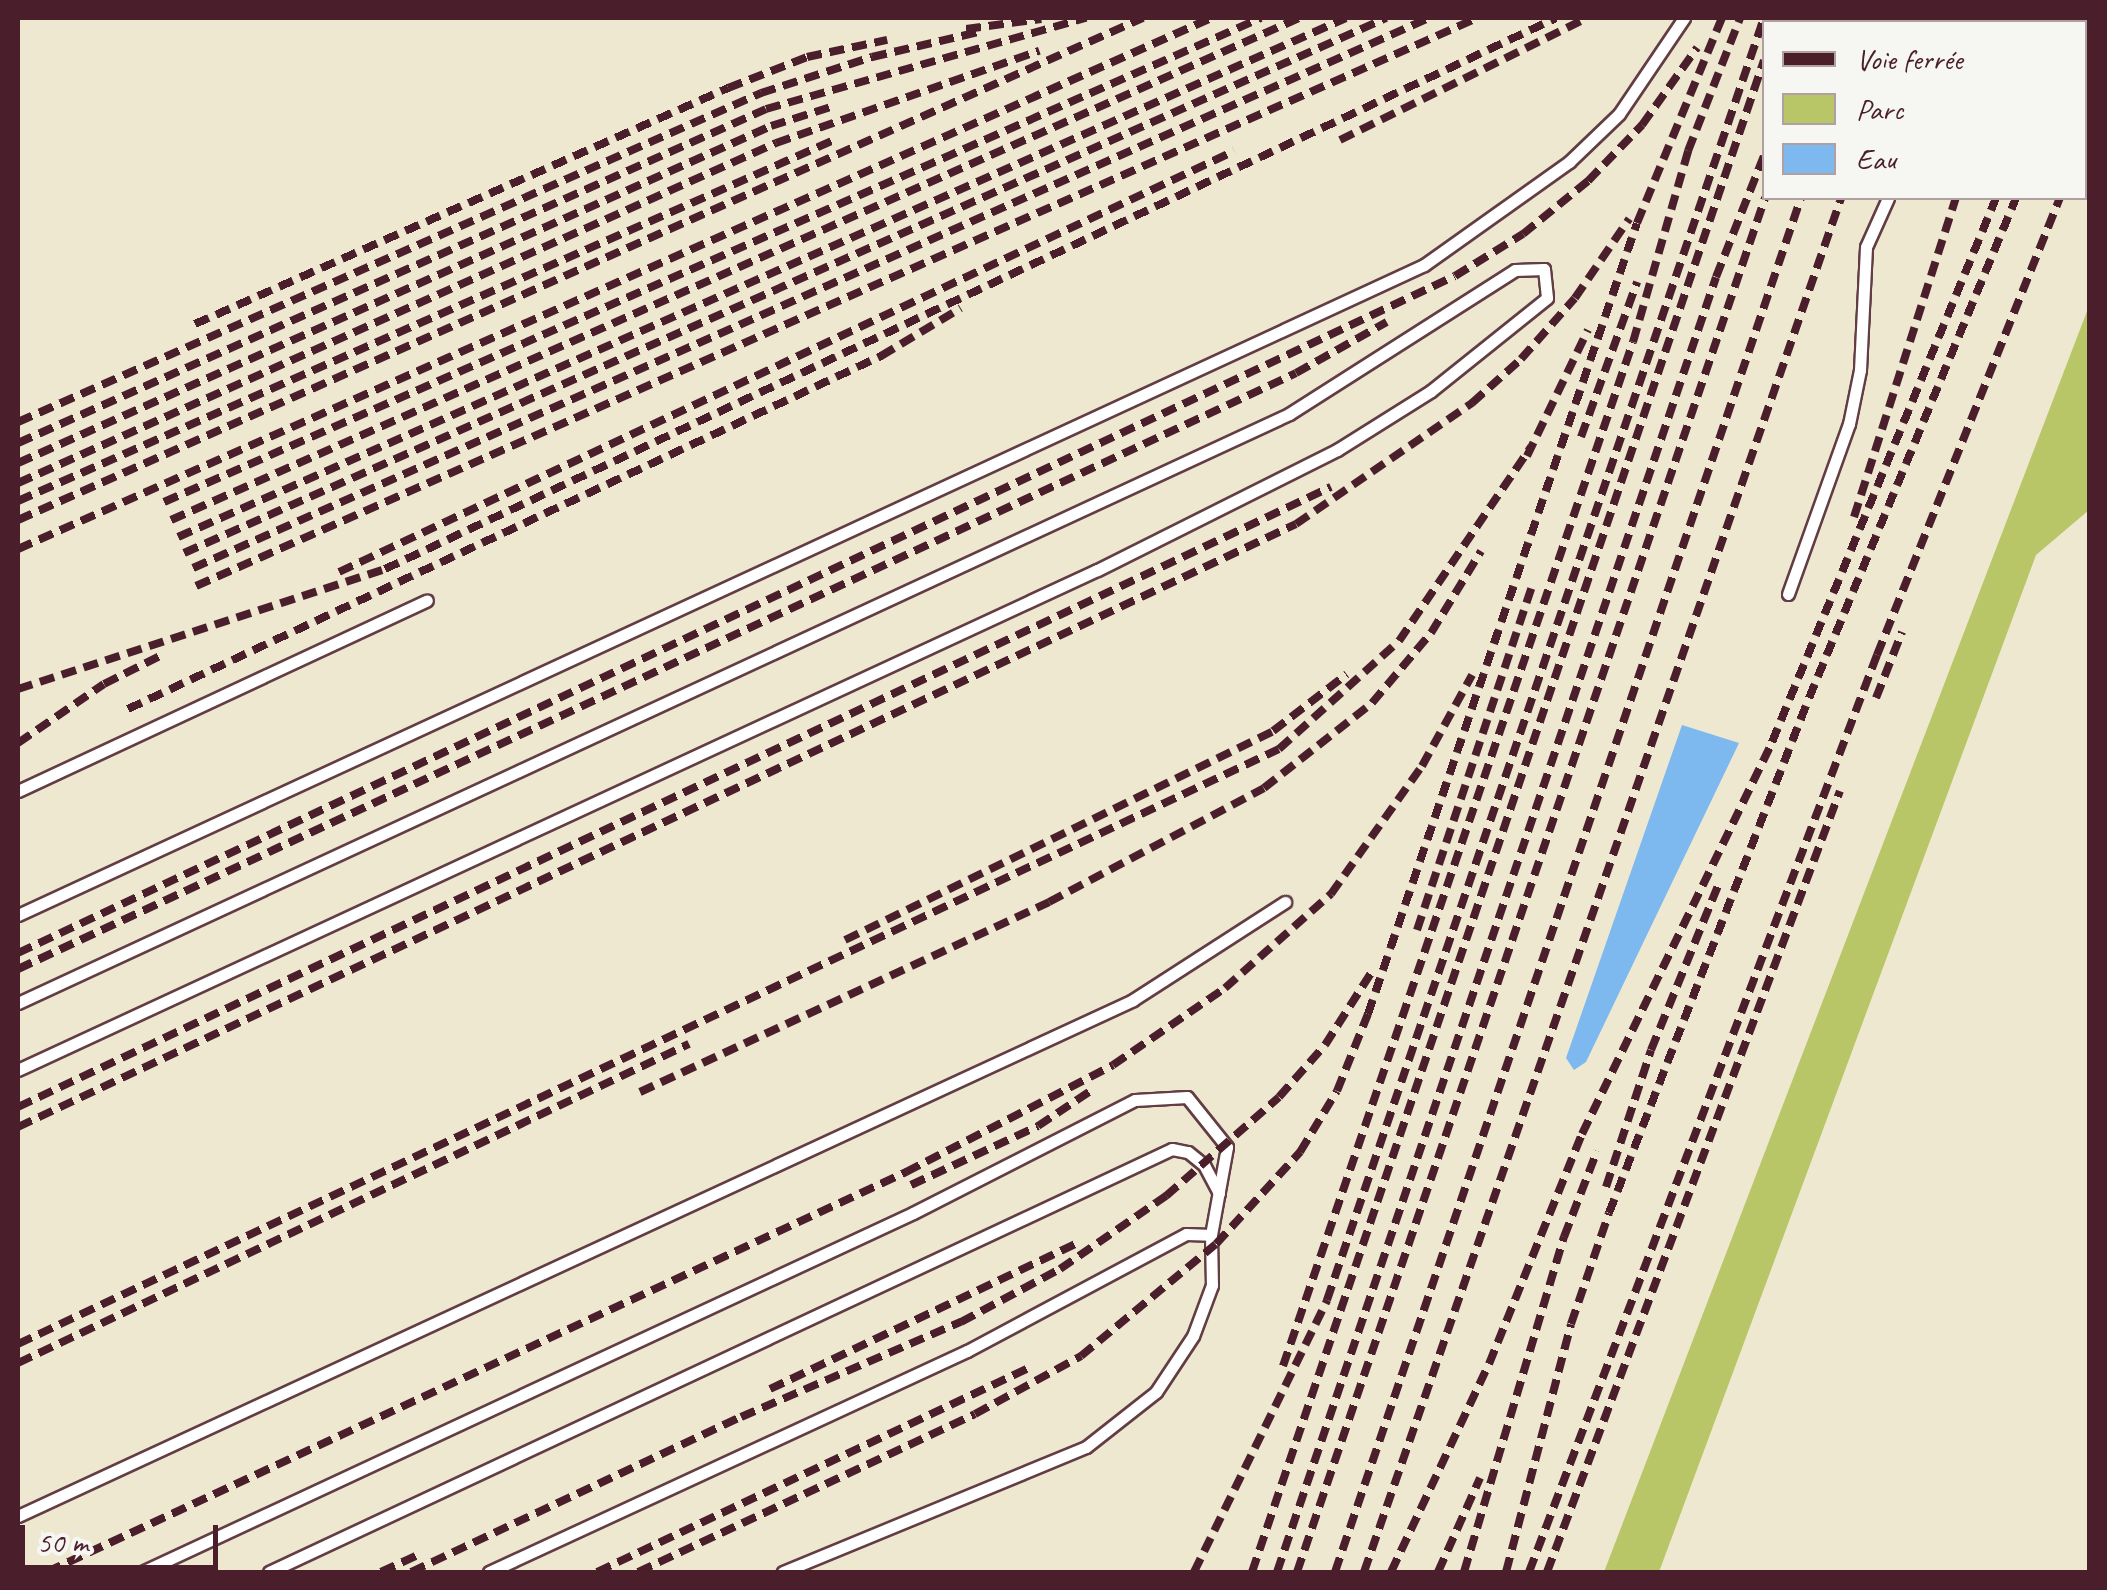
<!DOCTYPE html>
<html>
<head>
<meta charset="utf-8">
<style>
	body { margin:0 }
	#map { position:relative; width:2107px; height:1590px; overflow:hidden; background:#efe8d1; font-family:Caveat,sans-serif }
	div>[style] { position:absolute }
	.green>* { inset:0; background:#b9c667 }
	.water>* { inset:0; background:#7db8ef }
	.roads { filter:drop-shadow(2px 0 #633d44) drop-shadow(-2px 0 #633d44) drop-shadow(0 2px #633d44) drop-shadow(0 -2px #633d44) }
	.service>* { height:11px; margin:-5.5px; padding:0 5.5px; transform-origin:5.5px; border-radius:5.5px; background:#fff }
	.rail>* { height:8px; margin-top:-4px; transform-origin:0; background:repeating-linear-gradient(90deg,#4a1f2b 0 15px,transparent 0 23px) }
	span { translate:-50% -50%; white-space:nowrap; text-align:center; line-height:1.15; -webkit-text-stroke:9px #f6f6f2; paint-order:stroke }
	.frame { position:absolute; inset:0; border:20px solid #4a1f2b; pointer-events:none }
	.legend { position:absolute; left:1762px; top:20px; width:325px; height:180px; box-sizing:border-box; background:#f6f6f2; border:2px solid #b1a0a2; margin:0; padding:12px 18px; list-style:none; font-size:30px; color:#4a1f2b }
	.legend li { display:flex; align-items:center; gap:20px; height:50px }
	.legend b { width:50px; border:2px solid #b1a0a2 }
	.scale { position:absolute; left:20px; top:1525px; width:198px; height:45px; box-sizing:border-box; border:5px solid #4a1f2b; border-top:0; padding-left:12px; font-size:30px; line-height:35px; white-space:nowrap; color:#4a1f2b; -webkit-text-stroke:8px #f6f6f2; paint-order:stroke }
</style>
</head>
<body>
<div id="map">
	<div class="green">
		<div style="clip-path:polygon(2089px 306px,2089px 510px,2036px 555px,1659px 1572px,1604px 1572px)"></div>
	</div>
	<div class="water">
		<div style="clip-path:polygon(1682px 725px,1739px 743px,1586px 1062px,1574px 1070px,1566px 1058px)"></div>
	</div>
	<div class="roads">
		<div class="service">
			<div style="left:1990px;top:22px;width:4px;rotate:-63deg"></div>
			<div style="left:1788px;top:594px;width:181px;rotate:-70.3deg"></div>
			<div style="left:1849px;top:424px;width:55px;rotate:-78.5deg"></div>
			<div style="left:1860px;top:370px;width:123px;rotate:-87.2deg"></div>
			<div style="left:1866px;top:247px;width:54px;rotate:-65.8deg"></div>
			<div style="left:18px;top:791px;width:451px;rotate:-25deg"></div>
			<div style="left:18px;top:915px;width:1549px;rotate:-24.81deg"></div>
			<div style="left:1424px;top:265px;width:178px;rotate:-35.4deg"></div>
			<div style="left:1569px;top:162px;width:69px;rotate:-43.8deg"></div>
			<div style="left:1619px;top:114px;width:116px;rotate:-55.9deg"></div>
			<div style="left:18px;top:1003px;width:1401px;rotate:-24.86deg"></div>
			<div style="left:1289px;top:414px;width:268px;rotate:-32.5deg"></div>
			<div style="left:1515px;top:270px;width:29px;rotate:-2deg"></div>
			<div style="left:1544px;top:269px;width:29px;rotate:84deg"></div>
			<div style="left:1547px;top:298px;width:149px;rotate:141.3deg"></div>
			<div style="left:1431px;top:391px;width:111px;rotate:147.9deg"></div>
			<div style="left:1337px;top:450px;width:268px;rotate:153.4deg"></div>
			<div style="left:1097px;top:570px;width:1189px;rotate:155.14deg"></div>
			<div style="left:18px;top:1516px;width:1229px;rotate:-24.83deg"></div>
			<div style="left:1133px;top:1000px;width:181px;rotate:-32.8deg"></div>
			<div style="left:142px;top:1572px;width:850px;rotate:-24.97deg"></div>
			<div style="left:913px;top:1213px;width:249px;rotate:-27deg"></div>
			<div style="left:1135px;top:1100px;width:52px;rotate:-3.3deg"></div>
			<div style="left:1187px;top:1097px;width:64px;rotate:51.3deg"></div>
			<div style="left:1227px;top:1147px;width:89px;rotate:100.3deg"></div>
			<div style="left:269px;top:1572px;width:997px;rotate:-25.1deg"></div>
			<div style="left:1172px;top:1149px;width:16px;rotate:11deg"></div>
			<div style="left:1188px;top:1152px;width:21px;rotate:39deg"></div>
			<div style="left:1204px;top:1165px;width:32px;rotate:62deg"></div>
			<div style="left:489px;top:1572px;width:527px;rotate:-24.81deg"></div>
			<div style="left:967px;top:1351px;width:248px;rotate:-28.1deg"></div>
			<div style="left:1186px;top:1234px;width:25px;rotate:2deg"></div>
			<div style="left:1211px;top:1235px;width:50px;rotate:88.9deg"></div>
			<div style="left:1212px;top:1285px;width:54px;rotate:110.4deg"></div>
			<div style="left:1193px;top:1336px;width:67px;rotate:123.5deg"></div>
			<div style="left:1156px;top:1392px;width:89px;rotate:141.8deg"></div>
			<div style="left:1086px;top:1447px;width:328px;rotate:157.6deg"></div>
		</div>
	</div>
	<div class="rail">
		<div style="left:1809px;top:22px;width:5px;rotate:-53deg"></div>
		<div style="left:1840px;top:22px;width:4px;rotate:-63deg"></div>
		<div style="left:1858px;top:22px;width:4px;rotate:-76deg"></div>
		<div style="left:1901px;top:22px;width:4px;rotate:-76deg"></div>
		<div style="left:2025px;top:22px;width:4px;rotate:-63deg"></div>
		<div style="left:2062px;top:22px;width:4px;rotate:-63deg"></div>
		<div style="left:2083px;top:22px;width:4px;rotate:-76deg"></div>
		<div style="left:966px;top:29px;width:76px;rotate:-7.6deg"></div>
		<div style="left:2084px;top:137px;width:13px;rotate:-63deg"></div>
		<div style="left:1340px;top:140px;width:275px;rotate:-26.3deg"></div>
		<div style="left:2084px;top:175px;width:13px;rotate:-63deg"></div>
		<div style="left:195px;top:324px;width:583px;rotate:-23.88deg"></div>
		<div style="left:728px;top:88px;width:85px;rotate:-21.4deg"></div>
		<div style="left:807px;top:57px;width:82px;rotate:-12deg"></div>
		<div style="left:18px;top:422px;width:813px;rotate:-23.88deg"></div>
		<div style="left:761px;top:93px;width:117px;rotate:-18deg"></div>
		<div style="left:872px;top:57px;width:110px;rotate:-13.2deg"></div>
		<div style="left:1581px;top:437px;width:165px;rotate:-70.1deg"></div>
		<div style="left:18px;top:443px;width:819px;rotate:-24.06deg"></div>
		<div style="left:766px;top:109px;width:333px;rotate:-15.9deg"></div>
		<div style="left:1527px;top:456px;width:140px;rotate:-64.2deg"></div>
		<div style="left:18px;top:463px;width:825px;rotate:-24.11deg"></div>
		<div style="left:771px;top:126px;width:66px;rotate:-17.6deg"></div>
		<div style="left:18px;top:483px;width:831px;rotate:-24.16deg"></div>
		<div style="left:776px;top:143px;width:279px;rotate:-19.3deg"></div>
		<div style="left:18px;top:501px;width:895px;rotate:-23.87deg"></div>
		<div style="left:164px;top:502px;width:1199px;rotate:-23.81deg"></div>
		<div style="left:1854px;top:517px;width:335px;rotate:-72.3deg"></div>
		<div style="left:18px;top:520px;width:1232px;rotate:-24.05deg"></div>
		<div style="left:171px;top:520px;width:1235px;rotate:-23.99deg"></div>
		<div style="left:178px;top:537px;width:1278px;rotate:-23.96deg"></div>
		<div style="left:18px;top:549px;width:1306px;rotate:-23.99deg"></div>
		<div style="left:184px;top:553px;width:1316px;rotate:-23.99deg"></div>
		<div style="left:193px;top:568px;width:1353px;rotate:-23.99deg"></div>
		<div style="left:339px;top:572px;width:989px;rotate:-25.19deg"></div>
		<div style="left:196px;top:586px;width:1401px;rotate:-23.91deg"></div>
		<div style="left:18px;top:689px;width:386px;rotate:-18.1deg"></div>
		<div style="left:385px;top:569px;width:1294px;rotate:-25.2deg"></div>
		<div style="left:1876px;top:698px;width:71px;rotate:-68.5deg"></div>
		<div style="left:128px;top:709px;width:832px;rotate:-25.12deg"></div>
		<div style="left:881px;top:356px;width:93px;rotate:-31deg"></div>
		<div style="left:18px;top:743px;width:104px;rotate:-34.5deg"></div>
		<div style="left:104px;top:684px;width:65px;rotate:-26.6deg"></div>
		<div style="left:1417px;top:930px;width:360px;rotate:-71.5deg"></div>
		<div style="left:845px;top:940px;width:476px;rotate:-26deg"></div>
		<div style="left:1273px;top:731px;width:93px;rotate:-37.6deg"></div>
		<div style="left:18px;top:953px;width:1588px;rotate:-25.23deg"></div>
		<div style="left:1455px;top:276px;width:80px;rotate:-31.7deg"></div>
		<div style="left:1523px;top:234px;width:84px;rotate:-39.2deg"></div>
		<div style="left:1588px;top:181px;width:78px;rotate:-46deg"></div>
		<div style="left:1642px;top:125px;width:95px;rotate:-54.5deg"></div>
		<div style="left:18px;top:969px;width:1410px;rotate:-25deg"></div>
		<div style="left:1296px;top:373px;width:104px;rotate:-29.3deg"></div>
		<div style="left:640px;top:1092px;width:451px;rotate:-24.9deg"></div>
		<div style="left:1049px;top:902px;width:243px;rotate:-27.9deg"></div>
		<div style="left:1264px;top:788px;width:137px;rotate:-38.2deg"></div>
		<div style="left:1372px;top:703px;width:92px;rotate:-49.9deg"></div>
		<div style="left:1431px;top:633px;width:96px;rotate:-58.6deg"></div>
		<div style="left:18px;top:1107px;width:1452px;rotate:-25.28deg"></div>
		<div style="left:18px;top:1127px;width:1413px;rotate:-25.26deg"></div>
		<div style="left:1296px;top:524px;width:214px;rotate:-34.5deg"></div>
		<div style="left:1472px;top:403px;width:66px;rotate:-41.9deg"></div>
		<div style="left:1521px;top:359px;width:81px;rotate:-48.5deg"></div>
		<div style="left:1575px;top:298px;width:96px;rotate:-55.6deg"></div>
		<div style="left:911px;top:1185px;width:140px;rotate:-24.9deg"></div>
		<div style="left:1038px;top:1126px;width:65px;rotate:-33.7deg"></div>
		<div style="left:1606px;top:1187px;width:144px;rotate:-71.8deg"></div>
		<div style="left:1651px;top:1050px;width:180px;rotate:-67.8deg"></div>
		<div style="left:18px;top:1344px;width:1394px;rotate:-25.26deg"></div>
		<div style="left:1279px;top:749px;width:161px;rotate:-42deg"></div>
		<div style="left:1399px;top:641px;width:235px;rotate:-55.8deg"></div>
		<div style="left:18px;top:1363px;width:743px;rotate:-25.43deg"></div>
		<div style="left:1283px;top:1366px;width:1082px;rotate:-71.13deg"></div>
		<div style="left:1633px;top:342px;width:199px;rotate:-73.9deg"></div>
		<div style="left:1688px;top:151px;width:143px;rotate:-68.6deg"></div>
		<div style="left:770px;top:1389px;width:344px;rotate:-25.4deg"></div>
		<div style="left:47px;top:1572px;width:948px;rotate:-24.97deg"></div>
		<div style="left:906px;top:1172px;width:233px;rotate:-27.3deg"></div>
		<div style="left:1113px;top:1065px;width:136px;rotate:-34.5deg"></div>
		<div style="left:1225px;top:988px;width:142px;rotate:-41.6deg"></div>
		<div style="left:1331px;top:894px;width:157px;rotate:-54.6deg"></div>
		<div style="left:1422px;top:766px;width:104px;rotate:-61.2deg"></div>
		<div style="left:381px;top:1572px;width:45px;rotate:-24.9deg"></div>
		<div style="left:411px;top:1572px;width:365px;rotate:-25.2deg"></div>
		<div style="left:741px;top:1417px;width:240px;rotate:-23.4deg"></div>
		<div style="left:961px;top:1322px;width:112px;rotate:-28.2deg"></div>
		<div style="left:1060px;top:1269px;width:129px;rotate:-34.6deg"></div>
		<div style="left:1166px;top:1196px;width:150px;rotate:-41.2deg"></div>
		<div style="left:1279px;top:1097px;width:69px;rotate:-48.5deg"></div>
		<div style="left:1325px;top:1045px;width:89px;rotate:-57.4deg"></div>
		<div style="left:597px;top:1572px;width:480px;rotate:-25.3deg"></div>
		<div style="left:638px;top:1572px;width:372px;rotate:-25.1deg"></div>
		<div style="left:975px;top:1414px;width:121px;rotate:-28.7deg"></div>
		<div style="left:1081px;top:1356px;width:175px;rotate:-39.7deg"></div>
		<div style="left:1216px;top:1244px;width:125px;rotate:-47.6deg"></div>
		<div style="left:1300px;top:1152px;width:71px;rotate:-58.8deg"></div>
		<div style="left:1337px;top:1091px;width:83px;rotate:-68.1deg"></div>
		<div style="left:1368px;top:1014px;width:835px;rotate:-71.22deg"></div>
		<div style="left:1637px;top:223px;width:222px;rotate:-67.5deg"></div>
		<div style="left:1194px;top:1572px;width:303px;rotate:-63.9deg"></div>
		<div style="left:1327px;top:1300px;width:1354px;rotate:-71.18deg"></div>
		<div style="left:1252px;top:1572px;width:1596px;rotate:-71.29deg"></div>
		<div style="left:1277px;top:1572px;width:1367px;rotate:-71.27deg"></div>
		<div style="left:1716px;top:277px;width:130px;rotate:-68.4deg"></div>
		<div style="left:1297px;top:1572px;width:1452px;rotate:-71.19deg"></div>
		<div style="left:1335px;top:1572px;width:1451px;rotate:-71.27deg"></div>
		<div style="left:1364px;top:1572px;width:1454px;rotate:-70.85deg"></div>
		<div style="left:1391px;top:1572px;width:230px;rotate:-64.8deg"></div>
		<div style="left:1489px;top:1364px;width:248px;rotate:-68deg"></div>
		<div style="left:1582px;top:1134px;width:436px;rotate:-64.1deg"></div>
		<div style="left:1772px;top:742px;width:588px;rotate:-67.62deg"></div>
		<div style="left:1438px;top:1572px;width:103px;rotate:-65.9deg"></div>
		<div style="left:1464px;top:1572px;width:350px;rotate:-73.4deg"></div>
		<div style="left:1564px;top:1237px;width:92px;rotate:-69deg"></div>
		<div style="left:1506px;top:1572px;width:256px;rotate:-75.3deg"></div>
		<div style="left:1571px;top:1324px;width:117px;rotate:-71.1deg"></div>
		<div style="left:1609px;top:1213px;width:552px;rotate:-68.78deg"></div>
		<div style="left:1809px;top:698px;width:541px;rotate:-67.51deg"></div>
		<div style="left:1529px;top:1572px;width:981px;rotate:-69.22deg"></div>
		<div style="left:1877px;top:655px;width:492px;rotate:-68.2deg"></div>
		<div style="left:1547px;top:1572px;width:834px;rotate:-69.44deg"></div>
	</div>
	<div class="frame"></div>
	<ul class="legend">
	<li><b style="height:12px;background:#4a1f2b"></b>Voie ferrée</li>
	<li><b style="height:28px;background:#b9c667"></b>Parc</li>
	<li><b style="height:28px;background:#7db8ef"></b>Eau</li>
	</ul>
	<div class="scale">50 m</div>
</div>
</body>
</html>
